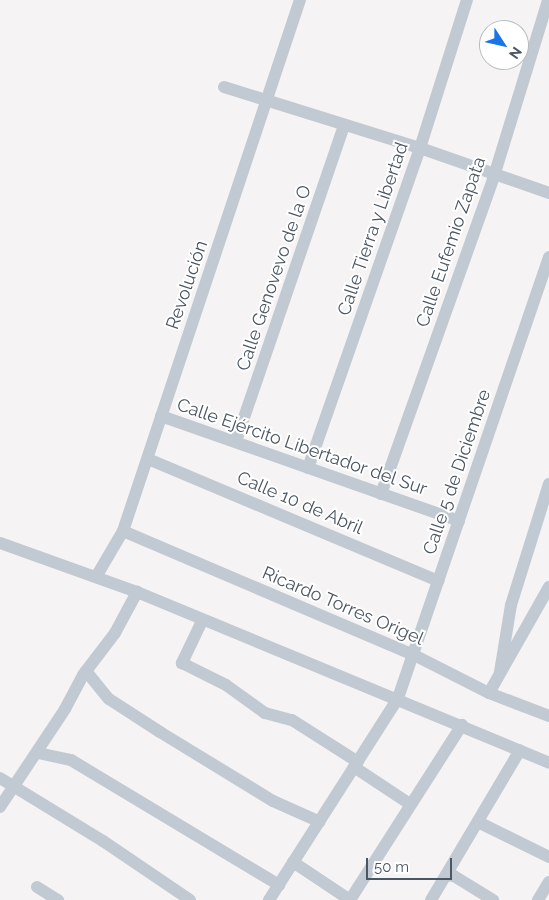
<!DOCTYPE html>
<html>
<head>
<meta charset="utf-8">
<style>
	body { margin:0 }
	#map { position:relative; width:549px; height:900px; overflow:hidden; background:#f5f3f3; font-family:Raleway,sans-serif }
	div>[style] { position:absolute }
	.minor>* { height:12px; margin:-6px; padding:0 6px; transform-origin:6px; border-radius:6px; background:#c1cad2 }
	span { translate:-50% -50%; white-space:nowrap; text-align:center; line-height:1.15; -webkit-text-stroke:4px #fff; paint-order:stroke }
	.street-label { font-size:18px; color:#4a5661 }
	.north { position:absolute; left:479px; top:20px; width:50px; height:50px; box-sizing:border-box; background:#fff; border:1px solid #b7bbc0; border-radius:50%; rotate:125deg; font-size:14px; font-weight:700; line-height:20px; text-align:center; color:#4a5661 }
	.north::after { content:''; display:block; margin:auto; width:18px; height:22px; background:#1a73e8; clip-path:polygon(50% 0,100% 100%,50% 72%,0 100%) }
	.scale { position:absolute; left:366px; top:858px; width:86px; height:22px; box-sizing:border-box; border:2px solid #4a5661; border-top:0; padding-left:6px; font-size:15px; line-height:18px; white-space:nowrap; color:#4a5661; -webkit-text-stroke:4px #fff; paint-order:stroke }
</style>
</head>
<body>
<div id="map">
	<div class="minor">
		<div style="left:224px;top:87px;width:205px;rotate:17.3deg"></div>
		<div style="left:420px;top:148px;width:137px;rotate:19.2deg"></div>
		<div style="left:161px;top:416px;width:316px;rotate:19.4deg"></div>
		<div style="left:236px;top:441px;width:333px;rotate:-71.1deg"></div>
		<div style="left:148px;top:459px;width:315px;rotate:22.8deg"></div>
		<div style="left:308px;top:468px;width:339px;rotate:-70.7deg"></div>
		<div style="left:420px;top:148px;width:155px;rotate:-72.4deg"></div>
		<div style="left:381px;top:494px;width:337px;rotate:-70.4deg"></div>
		<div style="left:494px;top:176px;width:184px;rotate:-72.9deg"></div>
		<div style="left:123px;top:531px;width:316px;rotate:23.1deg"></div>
		<div style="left:414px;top:655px;width:84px;rotate:26.9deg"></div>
		<div style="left:489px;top:693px;width:64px;rotate:21deg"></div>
		<div style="left:0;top:543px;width:145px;rotate:19.7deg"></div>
		<div style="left:137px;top:592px;width:446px;rotate:22.5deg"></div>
		<div style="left:96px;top:577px;width:53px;rotate:-59.6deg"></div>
		<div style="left:123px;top:531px;width:560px;rotate:-71.57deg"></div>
		<div style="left:202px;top:621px;width:47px;rotate:115.5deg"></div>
		<div style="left:182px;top:663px;width:49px;rotate:26.6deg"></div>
		<div style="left:226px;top:685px;width:48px;rotate:35.7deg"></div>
		<div style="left:265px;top:713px;width:28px;rotate:15deg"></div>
		<div style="left:292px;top:720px;width:78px;rotate:32.5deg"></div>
		<div style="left:86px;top:671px;width:36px;rotate:51deg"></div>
		<div style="left:109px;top:699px;width:61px;rotate:32.9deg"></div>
		<div style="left:160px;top:732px;width:132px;rotate:31.4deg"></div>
		<div style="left:273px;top:801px;width:51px;rotate:24.1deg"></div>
		<div style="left:500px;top:672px;width:68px;rotate:-80.7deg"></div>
		<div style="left:511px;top:605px;width:127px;rotate:-72.6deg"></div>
		<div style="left:489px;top:693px;width:122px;rotate:-60.5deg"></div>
		<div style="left:38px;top:753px;width:34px;rotate:12deg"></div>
		<div style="left:71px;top:760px;width:243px;rotate:31deg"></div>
		<div style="left:354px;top:767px;width:67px;rotate:33.5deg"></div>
		<div style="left:0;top:778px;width:121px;rotate:31.5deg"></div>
		<div style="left:103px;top:841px;width:105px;rotate:34.1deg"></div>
		<div style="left:0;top:807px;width:118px;rotate:-56.4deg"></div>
		<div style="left:65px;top:709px;width:38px;rotate:-62deg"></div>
		<div style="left:83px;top:675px;width:53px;rotate:-52.7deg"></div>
		<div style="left:115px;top:633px;width:47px;rotate:-61.8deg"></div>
		<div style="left:478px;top:822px;width:79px;rotate:26.2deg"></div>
		<div style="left:293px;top:862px;width:69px;rotate:33.7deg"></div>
		<div style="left:446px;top:875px;width:8px;rotate:7deg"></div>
		<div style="left:454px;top:876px;width:46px;rotate:31.6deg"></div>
		<div style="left:37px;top:887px;width:25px;rotate:32deg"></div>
		<div style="left:269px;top:900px;width:240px;rotate:-57.4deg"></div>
		<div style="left:398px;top:698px;width:466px;rotate:-71.1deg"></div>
		<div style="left:350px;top:900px;width:208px;rotate:-57.4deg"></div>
		<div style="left:431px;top:900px;width:174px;rotate:-59.3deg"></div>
		<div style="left:538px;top:900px;width:21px;rotate:-59deg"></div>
	</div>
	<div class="street-label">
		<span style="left:373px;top:229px;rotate:-71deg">Calle Tierra y Libertad</span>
		<span style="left:451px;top:242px;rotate:-71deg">Calle Eufemio Zapata</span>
		<span style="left:274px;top:278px;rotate:-71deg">Calle Genovevo de la O</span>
		<span style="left:187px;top:285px;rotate:-71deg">Revolución</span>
		<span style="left:302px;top:447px;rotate:19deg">Calle Ejército Libertador del Sur</span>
		<span style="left:457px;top:472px;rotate:-71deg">Calle 5 de Diciembre</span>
		<span style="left:300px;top:503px;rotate:23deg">Calle 10 de Abril</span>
		<span style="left:343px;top:606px;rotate:23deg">Ricardo Torres Origel</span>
	</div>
	<div class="north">N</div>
	<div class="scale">50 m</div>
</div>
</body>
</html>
